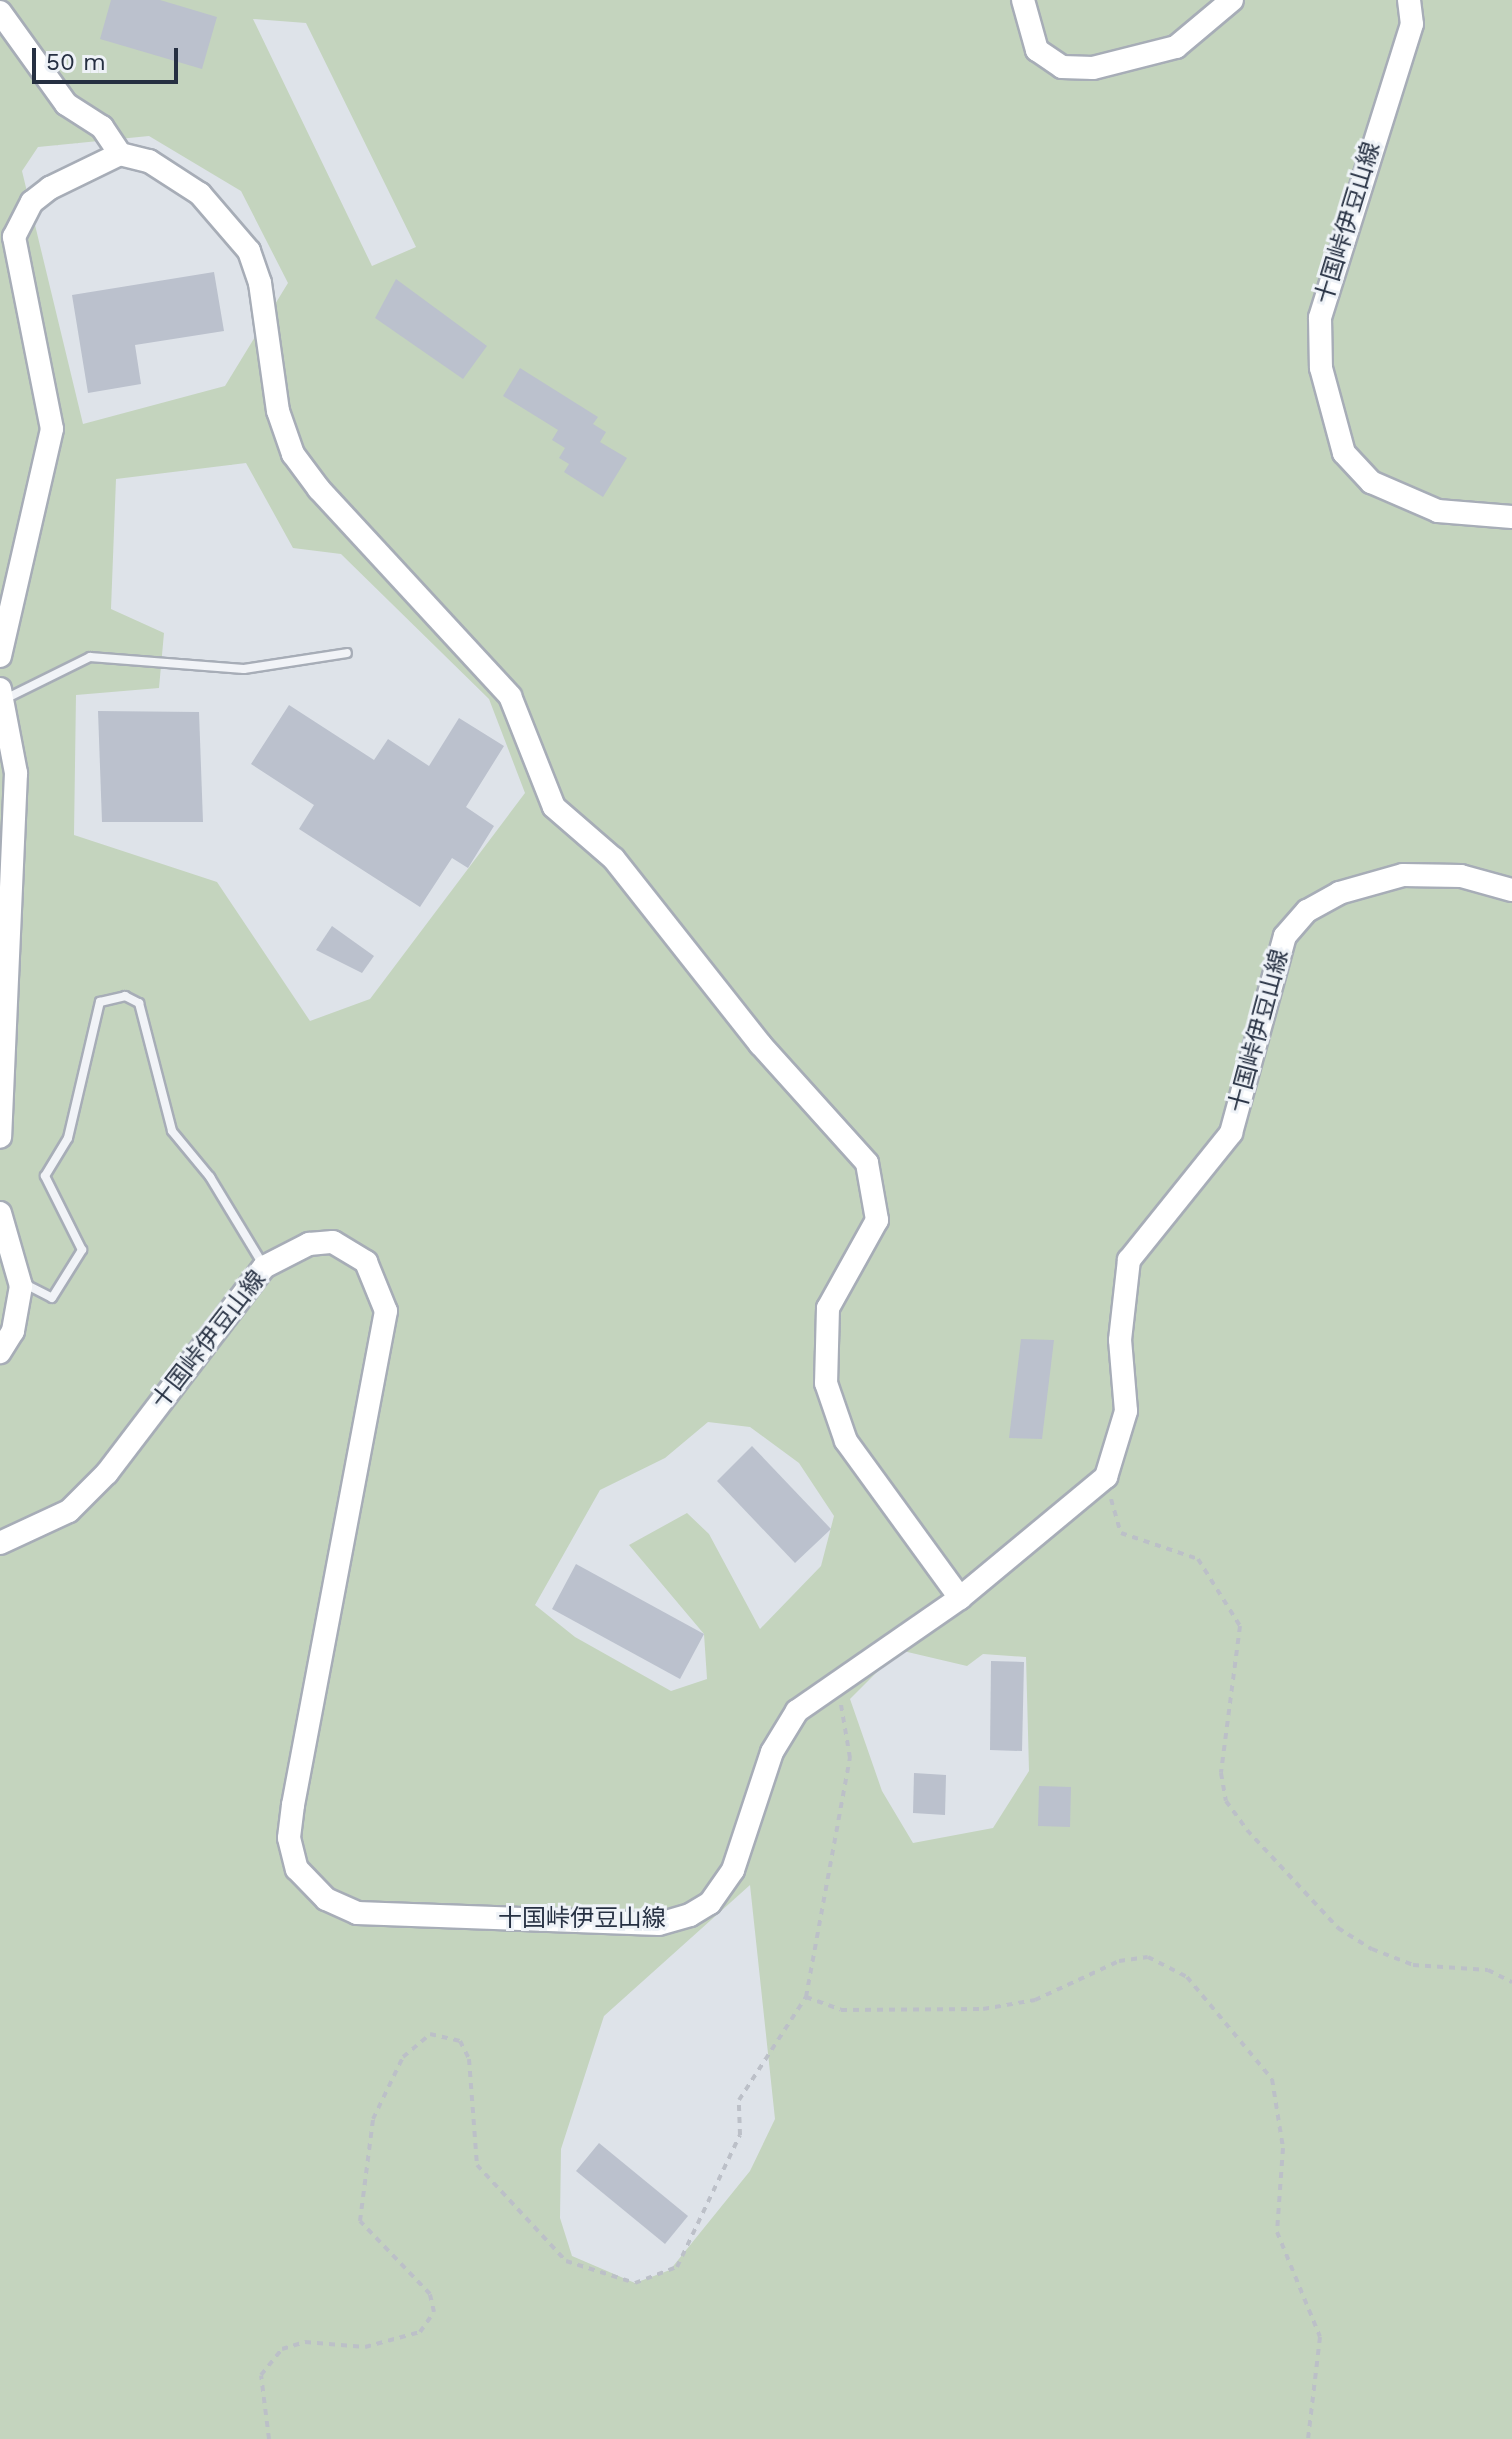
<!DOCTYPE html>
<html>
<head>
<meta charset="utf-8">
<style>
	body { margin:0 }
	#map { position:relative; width:1512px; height:2439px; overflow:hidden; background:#dee3e9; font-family:"Work Sans","Noto Sans JP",sans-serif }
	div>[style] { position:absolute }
	.green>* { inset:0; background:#c4d4be }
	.building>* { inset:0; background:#bbc1cd }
	.path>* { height:4px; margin-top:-2px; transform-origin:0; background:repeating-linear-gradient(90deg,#bcc0c8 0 6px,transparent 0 12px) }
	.roads { filter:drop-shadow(2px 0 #a7adb7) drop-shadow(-2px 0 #a7adb7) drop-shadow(0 2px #a7adb7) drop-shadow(0 -2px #a7adb7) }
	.lane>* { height:8px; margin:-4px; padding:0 4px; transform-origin:4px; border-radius:4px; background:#f1f3f7 }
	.secondary>* { height:22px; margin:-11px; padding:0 11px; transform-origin:11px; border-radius:11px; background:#fff }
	span { translate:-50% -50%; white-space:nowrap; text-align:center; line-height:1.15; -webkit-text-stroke:6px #eef2f7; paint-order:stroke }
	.street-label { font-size:24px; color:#263042 }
	.scale { position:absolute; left:32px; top:48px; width:146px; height:36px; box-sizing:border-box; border:4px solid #263042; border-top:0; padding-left:10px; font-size:24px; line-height:28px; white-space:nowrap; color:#263042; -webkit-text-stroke:6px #eef2f7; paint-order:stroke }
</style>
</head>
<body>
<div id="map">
	<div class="green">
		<div style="clip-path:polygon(evenodd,0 0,1512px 0,1512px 2439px,0 2439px,0 0,253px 19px,306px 23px,416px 247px,372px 266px,253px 19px,0 0,149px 136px,241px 191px,288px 283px,225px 386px,83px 424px,22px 171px,38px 147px,149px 136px,0 0,246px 463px,293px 548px,341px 554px,489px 699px,525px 793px,370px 999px,310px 1021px,217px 882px,74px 835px,76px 695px,159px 688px,164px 633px,111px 609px,116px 479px,246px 463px,0 0,708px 1422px,750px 1427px,799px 1463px,834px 1516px,821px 1566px,760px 1629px,709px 1534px,687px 1513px,629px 1545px,704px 1634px,707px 1679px,671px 1691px,575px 1637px,535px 1605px,600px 1490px,665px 1458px,708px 1422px,0 0,899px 1650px,967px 1666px,983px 1654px,1026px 1657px,1029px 1771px,993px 1828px,913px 1843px,882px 1791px,850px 1699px,899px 1650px,0 0,750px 1885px,775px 2119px,750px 2171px,670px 2270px,635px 2283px,572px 2256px,560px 2218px,561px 2149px,604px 2016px,750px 1885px)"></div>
	</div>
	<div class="building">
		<div style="clip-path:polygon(111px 0,160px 0,217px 17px,202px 69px,100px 39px)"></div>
		<div style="clip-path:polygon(214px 272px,224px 331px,135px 345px,141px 384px,88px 393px,72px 295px)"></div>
		<div style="clip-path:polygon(396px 279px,487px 346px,463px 379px,375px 318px)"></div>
		<div style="clip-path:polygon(520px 368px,598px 417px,593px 424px,606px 432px,600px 442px,627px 458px,603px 497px,564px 472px,569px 464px,559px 458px,565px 448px,552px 440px,558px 430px,503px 396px)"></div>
		<div style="clip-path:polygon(289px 705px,374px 760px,388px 739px,429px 766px,459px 718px,504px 746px,466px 807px,494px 826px,468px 868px,452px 858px,420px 907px,299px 829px,314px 805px,251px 764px)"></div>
		<div style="clip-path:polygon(98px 711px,199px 712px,203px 822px,102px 822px)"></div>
		<div style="clip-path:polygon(332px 926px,374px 956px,362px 973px,316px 950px)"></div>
		<div style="clip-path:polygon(1021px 1339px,1054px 1340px,1042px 1439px,1009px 1438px)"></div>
		<div style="clip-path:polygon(752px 1446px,831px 1529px,795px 1563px,717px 1481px)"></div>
		<div style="clip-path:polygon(576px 1564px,704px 1634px,680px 1679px,552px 1609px)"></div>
		<div style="clip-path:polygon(991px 1661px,1024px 1662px,1022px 1751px,990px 1750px)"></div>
		<div style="clip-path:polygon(914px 1773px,946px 1775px,945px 1815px,913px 1813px)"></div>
		<div style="clip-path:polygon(1039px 1786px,1071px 1787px,1070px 1827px,1038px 1826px)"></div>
		<div style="clip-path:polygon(599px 2143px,688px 2216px,665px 2244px,576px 2171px)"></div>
	</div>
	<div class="path">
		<div style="left:1111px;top:1499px;width:35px;rotate:74deg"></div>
		<div style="left:1121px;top:1533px;width:81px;rotate:18.7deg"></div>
		<div style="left:1198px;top:1559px;width:79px;rotate:57.9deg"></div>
		<div style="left:1240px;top:1626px;width:148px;rotate:97.4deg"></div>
		<div style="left:1221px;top:1773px;width:28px;rotate:80deg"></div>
		<div style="left:1226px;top:1801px;width:36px;rotate:54deg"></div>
		<div style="left:1247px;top:1830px;width:134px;rotate:47.1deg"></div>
		<div style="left:1338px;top:1928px;width:40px;rotate:32deg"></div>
		<div style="left:1372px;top:1949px;width:44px;rotate:21.3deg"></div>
		<div style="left:1413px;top:1965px;width:75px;rotate:3.8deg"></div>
		<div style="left:1488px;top:1970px;width:27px;rotate:27deg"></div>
		<div style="left:806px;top:1997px;width:37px;rotate:20deg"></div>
		<div style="left:841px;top:2010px;width:142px;rotate:-0.4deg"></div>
		<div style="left:983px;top:2009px;width:53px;rotate:-9.8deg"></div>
		<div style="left:1035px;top:2000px;width:93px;rotate:-24.9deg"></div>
		<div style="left:1119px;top:1961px;width:29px;rotate:-8deg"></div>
		<div style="left:1148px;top:1957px;width:44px;rotate:27.1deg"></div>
		<div style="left:1187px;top:1977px;width:133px;rotate:50.2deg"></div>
		<div style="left:1272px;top:2079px;width:70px;rotate:80.9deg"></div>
		<div style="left:1283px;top:2148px;width:84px;rotate:94.1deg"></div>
		<div style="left:1277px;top:2232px;width:113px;rotate:67.7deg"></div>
		<div style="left:1320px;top:2337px;width:103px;rotate:96.7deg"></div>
		<div style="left:269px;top:2439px;width:64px;rotate:-97.1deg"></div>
		<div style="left:261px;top:2375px;width:33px;rotate:-51deg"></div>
		<div style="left:282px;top:2349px;width:24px;rotate:-17deg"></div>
		<div style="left:305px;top:2342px;width:60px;rotate:4.8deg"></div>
		<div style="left:365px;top:2347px;width:57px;rotate:-15.3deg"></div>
		<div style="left:420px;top:2332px;width:24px;rotate:-55deg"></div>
		<div style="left:434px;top:2312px;width:18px;rotate:-103deg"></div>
		<div style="left:430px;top:2294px;width:101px;rotate:-133.8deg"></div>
		<div style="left:360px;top:2221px;width:103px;rotate:-82.7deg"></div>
		<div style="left:373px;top:2119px;width:69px;rotate:-64.2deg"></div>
		<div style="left:403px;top:2057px;width:35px;rotate:-40deg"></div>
		<div style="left:430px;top:2034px;width:31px;rotate:13deg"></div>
		<div style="left:460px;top:2041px;width:20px;rotate:63deg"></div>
		<div style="left:469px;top:2059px;width:106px;rotate:85.7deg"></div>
		<div style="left:477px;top:2165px;width:131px;rotate:47.2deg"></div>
		<div style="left:566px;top:2261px;width:72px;rotate:17.7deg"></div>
		<div style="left:635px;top:2283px;width:45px;rotate:-20.9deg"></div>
		<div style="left:677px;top:2267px;width:146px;rotate:-64.5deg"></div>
		<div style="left:740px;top:2135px;width:35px;rotate:-92deg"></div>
		<div style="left:739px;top:2100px;width:123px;rotate:-57deg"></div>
		<div style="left:806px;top:1997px;width:243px;rotate:-79.6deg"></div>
		<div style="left:850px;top:1758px;width:54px;rotate:-99.6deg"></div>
	</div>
	<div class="roads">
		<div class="lane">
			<div style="left:3px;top:700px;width:97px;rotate:-26.3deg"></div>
			<div style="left:90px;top:657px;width:154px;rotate:4.5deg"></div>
			<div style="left:244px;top:669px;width:104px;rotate:-8.8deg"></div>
			<div style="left:25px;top:1284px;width:30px;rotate:27deg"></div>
			<div style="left:52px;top:1298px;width:57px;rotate:-58deg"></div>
			<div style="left:82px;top:1250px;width:83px;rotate:-116.6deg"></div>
			<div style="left:45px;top:1176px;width:44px;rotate:-58.8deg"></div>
			<div style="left:68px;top:1138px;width:140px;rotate:-76.8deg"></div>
			<div style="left:100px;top:1002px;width:26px;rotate:-13deg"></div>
			<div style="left:125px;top:996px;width:16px;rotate:27deg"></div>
			<div style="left:139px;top:1003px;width:132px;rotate:75.5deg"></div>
			<div style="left:172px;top:1131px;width:60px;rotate:50.4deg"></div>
			<div style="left:210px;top:1177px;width:104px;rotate:58.8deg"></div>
		</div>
		<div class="secondary">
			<div style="left:1023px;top:0;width:52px;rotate:74.4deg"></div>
			<div style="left:1037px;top:50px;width:30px;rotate:34deg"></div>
			<div style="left:1062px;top:67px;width:31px;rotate:2deg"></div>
			<div style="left:1093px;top:68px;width:86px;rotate:-14.2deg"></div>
			<div style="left:1176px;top:47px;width:73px;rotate:-40deg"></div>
			<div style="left:1409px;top:0;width:24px;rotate:83deg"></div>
			<div style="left:1412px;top:24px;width:308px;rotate:107.4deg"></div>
			<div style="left:1320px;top:318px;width:50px;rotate:88.9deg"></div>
			<div style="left:1321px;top:368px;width:88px;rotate:74.9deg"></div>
			<div style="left:1344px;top:453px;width:40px;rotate:47deg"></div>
			<div style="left:1371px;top:482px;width:73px;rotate:23.4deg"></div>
			<div style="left:1438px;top:511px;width:74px;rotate:4.6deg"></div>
			<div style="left:0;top:12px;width:113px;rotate:54.3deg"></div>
			<div style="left:66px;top:104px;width:43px;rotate:32.6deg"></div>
			<div style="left:102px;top:127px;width:32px;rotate:56deg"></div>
			<div style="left:0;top:656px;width:233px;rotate:-77.1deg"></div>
			<div style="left:52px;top:429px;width:196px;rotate:-101.2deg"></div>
			<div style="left:14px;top:237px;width:39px;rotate:-63deg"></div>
			<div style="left:32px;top:202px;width:23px;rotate:-38deg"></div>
			<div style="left:50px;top:188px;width:78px;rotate:-25.9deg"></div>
			<div style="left:120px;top:154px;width:30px;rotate:14deg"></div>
			<div style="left:149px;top:161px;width:61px;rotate:32.9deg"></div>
			<div style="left:200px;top:194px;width:75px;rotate:49.3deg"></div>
			<div style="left:249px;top:251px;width:34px;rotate:71deg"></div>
			<div style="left:260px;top:283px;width:129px;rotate:82deg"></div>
			<div style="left:278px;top:411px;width:46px;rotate:70.8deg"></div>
			<div style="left:293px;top:454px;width:44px;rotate:53.4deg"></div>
			<div style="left:319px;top:489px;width:282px;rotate:47.3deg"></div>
			<div style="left:510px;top:696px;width:119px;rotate:68.4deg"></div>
			<div style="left:554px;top:807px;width:79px;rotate:40.9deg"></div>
			<div style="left:614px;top:859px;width:236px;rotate:51.7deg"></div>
			<div style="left:760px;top:1044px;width:160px;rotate:48deg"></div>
			<div style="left:867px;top:1163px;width:58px;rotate:80deg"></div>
			<div style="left:877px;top:1220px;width:101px;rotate:119.1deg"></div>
			<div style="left:828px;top:1308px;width:75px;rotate:91.5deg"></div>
			<div style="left:826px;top:1383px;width:61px;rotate:71deg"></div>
			<div style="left:846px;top:1441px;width:194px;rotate:54deg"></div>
			<div style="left:0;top:689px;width:86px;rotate:79.2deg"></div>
			<div style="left:16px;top:773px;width:364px;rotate:92.5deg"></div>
			<div style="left:0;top:1213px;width:76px;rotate:74deg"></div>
			<div style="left:21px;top:1286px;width:46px;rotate:100.1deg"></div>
			<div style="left:13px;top:1331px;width:25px;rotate:122deg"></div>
			<div style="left:0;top:1543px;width:76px;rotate:-24.9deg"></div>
			<div style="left:69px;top:1511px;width:54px;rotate:-45deg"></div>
			<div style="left:107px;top:1473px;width:259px;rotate:-52.7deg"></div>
			<div style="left:264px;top:1267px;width:51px;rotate:-27.1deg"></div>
			<div style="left:309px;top:1244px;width:24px;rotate:-5deg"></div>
			<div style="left:333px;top:1242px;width:39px;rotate:31deg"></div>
			<div style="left:366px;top:1262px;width:53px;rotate:67.8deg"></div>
			<div style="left:386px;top:1311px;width:503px;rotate:100.66deg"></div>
			<div style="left:293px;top:1805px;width:33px;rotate:97deg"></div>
			<div style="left:289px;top:1838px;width:32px;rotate:76deg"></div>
			<div style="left:297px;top:1869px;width:42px;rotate:46deg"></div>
			<div style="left:326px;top:1899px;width:34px;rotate:24deg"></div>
			<div style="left:357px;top:1913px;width:302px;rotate:2.1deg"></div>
			<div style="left:659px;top:1924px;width:32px;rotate:-16deg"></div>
			<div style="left:690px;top:1915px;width:23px;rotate:-31deg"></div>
			<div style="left:710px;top:1903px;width:40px;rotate:-55.1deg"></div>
			<div style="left:733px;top:1870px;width:124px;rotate:-71.7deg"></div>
			<div style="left:772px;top:1752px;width:48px;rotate:-58.6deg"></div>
			<div style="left:797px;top:1711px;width:198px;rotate:-34.7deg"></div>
			<div style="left:960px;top:1598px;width:190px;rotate:-39.7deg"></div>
			<div style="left:1106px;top:1477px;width:69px;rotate:-73.1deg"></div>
			<div style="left:1126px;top:1411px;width:71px;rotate:-94.8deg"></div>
			<div style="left:1120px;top:1340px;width:81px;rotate:-83.6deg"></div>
			<div style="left:1129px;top:1260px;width:163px;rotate:-51.2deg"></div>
			<div style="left:1231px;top:1133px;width:204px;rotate:-74.7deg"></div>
			<div style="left:1285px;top:936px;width:33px;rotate:-49deg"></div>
			<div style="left:1307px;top:911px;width:37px;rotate:-29deg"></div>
			<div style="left:1339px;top:893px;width:66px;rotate:-15.7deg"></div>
			<div style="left:1403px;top:875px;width:58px;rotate:1deg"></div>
			<div style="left:1461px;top:876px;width:53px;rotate:15.4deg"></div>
		</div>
	</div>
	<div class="street-label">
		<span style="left:1348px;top:223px;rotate:-73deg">十国峠伊豆山線</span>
		<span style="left:1259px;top:1031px;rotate:-75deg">十国峠伊豆山線</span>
		<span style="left:209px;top:1340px;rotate:-52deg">十国峠伊豆山線</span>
		<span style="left:582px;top:1919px">十国峠伊豆山線</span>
	</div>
	<div class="scale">50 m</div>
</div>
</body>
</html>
